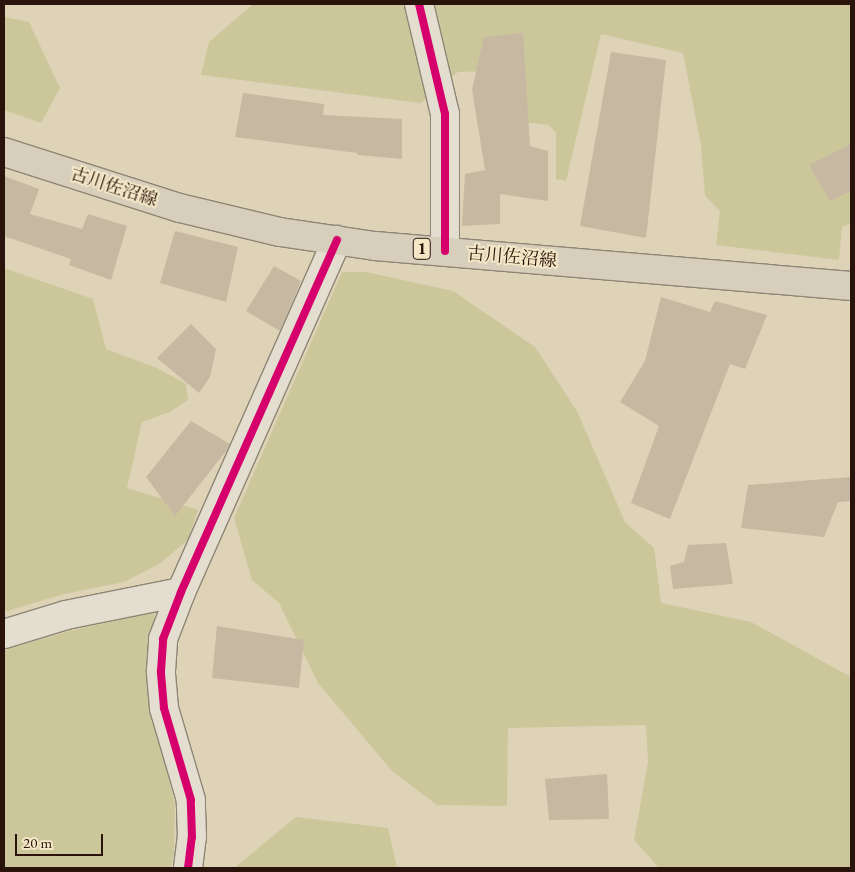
<!DOCTYPE html>
<html>
<head>
<meta charset="utf-8">
<style>
	body { margin:0 }
	#map { position:relative; width:855px; height:872px; overflow:hidden; background:#ded3b7; font-family:"EB Garamond","Noto Serif JP",serif }
	div>[style] { position:absolute }
	.green>* { inset:0; background:#ccc79b }
	.building>* { inset:0; background:#c7b8a2 }
	.roads { filter:drop-shadow(1px 0 #8e8575) drop-shadow(-1px 0 #8e8575) drop-shadow(0 1px #8e8575) drop-shadow(0 -1px #8e8575) }
	.minor>* { height:28px; margin:-14px; padding:0 14px; transform-origin:14px; border-radius:14px; background:#e3ded0 }
	.major>* { height:28px; margin:-14px; padding:0 14px; transform-origin:14px; border-radius:14px; background:#d7cfbc }
	.cycleway>* { height:8px; margin:-4px; padding:0 4px; transform-origin:4px; border-radius:4px; background:#d6006c }
	span { translate:-50% -50%; white-space:nowrap; text-align:center; line-height:1.15; -webkit-text-stroke:4px #f3e7c6; paint-order:stroke }
	.shield-label span { padding:1px 4px; background:#f3e7c6; border:1px solid; border-radius:4px; -webkit-text-stroke-width:0 }
	.shield-label { font-size:16px; color:#29130a; font-weight:700 }
	.street-label { font-size:18px; color:#29130a }
	.frame { position:absolute; inset:0; border:5px solid #29130a; pointer-events:none }
	.scale { position:absolute; left:15px; top:834px; width:88px; height:22px; box-sizing:border-box; border:2px solid #29130a; border-top:0; padding-left:6px; font-size:15px; line-height:18px; white-space:nowrap; color:#29130a; -webkit-text-stroke:4px #f3e7c6; paint-order:stroke }
</style>
</head>
<body>
<div id="map">
	<div class="green">
		<div style="clip-path:polygon(253px 4px,851px 4px,851px 223px,842px 227px,839px 260px,716px 245px,720px 211px,705px 196px,701px 145px,683px 53px,601px 34px,566px 181px,556px 179px,556px 133px,549px 125px,523px 122px,516px 70px,458px 72px,421px 103px,201px 75px,209px 42px)"></div>
		<div style="clip-path:polygon(4px 17px,29px 22px,60px 88px,41px 123px,4px 110px)"></div>
		<div style="clip-path:polygon(4px 268px,93px 299px,106px 349px,157px 368px,186px 384px,188px 400px,170px 412px,142px 422px,127px 488px,198px 510px,188px 540px,159px 564px,124px 582px,64px 594px,4px 612px)"></div>
		<div style="clip-path:polygon(342px 272px,366px 272px,453px 291px,535px 347px,577px 411px,625px 522px,654px 548px,661px 603px,751px 622px,851px 677px,851px 868px,659px 868px,634px 840px,648px 762px,646px 725px,508px 728px,507px 806px,437px 805px,392px 771px,318px 683px,279px 603px,252px 580px,234px 518px)"></div>
		<div style="clip-path:polygon(155px 612px,147px 665px,150px 705px,175px 804px,174px 853px,171px 868px,4px 868px,4px 650px,73px 630px)"></div>
		<div style="clip-path:polygon(296px 817px,388px 828px,397px 868px,234px 868px)"></div>
	</div>
	<div class="building">
		<div style="clip-path:polygon(523px 33px,530px 146px,548px 151px,548px 201px,500px 194px,500px 224px,462px 226px,465px 174px,485px 170px,472px 90px,484px 37px)"></div>
		<div style="clip-path:polygon(611px 52px,666px 60px,646px 238px,580px 226px)"></div>
		<div style="clip-path:polygon(243px 93px,324px 104px,323px 115px,402px 119px,402px 159px,358px 155px,357px 153px,235px 137px)"></div>
		<div style="clip-path:polygon(851px 144px,851px 191px,830px 201px,809px 165px)"></div>
		<div style="clip-path:polygon(4px 176px,39px 189px,30px 214px,82px 229px,88px 214px,127px 226px,111px 280px,69px 265px,71px 259px,4px 236px)"></div>
		<div style="clip-path:polygon(175px 231px,238px 247px,226px 302px,160px 283px)"></div>
		<div style="clip-path:polygon(274px 266px,301px 281px,280px 331px,246px 311px)"></div>
		<div style="clip-path:polygon(661px 297px,710px 312px,715px 301px,767px 315px,745px 369px,730px 364px,670px 519px,631px 503px,659px 426px,620px 402px,645px 361px)"></div>
		<div style="clip-path:polygon(191px 324px,216px 349px,210px 377px,199px 393px,157px 358px)"></div>
		<div style="clip-path:polygon(191px 421px,230px 444px,226px 451px,175px 516px,146px 477px)"></div>
		<div style="clip-path:polygon(851px 477px,851px 501px,838px 502px,824px 537px,741px 528px,748px 485px)"></div>
		<div style="clip-path:polygon(726px 543px,733px 584px,673px 589px,670px 566px,684px 562px,688px 545px)"></div>
		<div style="clip-path:polygon(217px 626px,304px 640px,299px 688px,212px 678px)"></div>
		<div style="clip-path:polygon(607px 774px,609px 819px,549px 820px,545px 779px)"></div>
	</div>
	<div class="roads">
		<div class="minor">
			<div style="left:419px;top:4px;width:113px;rotate:76.7deg"></div>
			<div style="left:445px;top:114px;width:137px;rotate:90deg"></div>
			<div style="left:4px;top:634px;width:65px;rotate:-17deg"></div>
			<div style="left:66px;top:615px;width:117px;rotate:-11.3deg"></div>
			<div style="left:188px;top:868px;width:31px;rotate:-83deg"></div>
			<div style="left:192px;top:837px;width:37px;rotate:-92deg"></div>
			<div style="left:191px;top:800px;width:96px;rotate:-106.4deg"></div>
			<div style="left:164px;top:708px;width:37px;rotate:-95deg"></div>
			<div style="left:161px;top:671px;width:32px;rotate:-86deg"></div>
			<div style="left:163px;top:639px;width:50px;rotate:-69deg"></div>
			<div style="left:181px;top:592px;width:385px;rotate:-66.1deg"></div>
		</div>
		<div class="major">
			<div style="left:4px;top:152px;width:185px;rotate:17.7deg"></div>
			<div style="left:180px;top:208px;width:103px;rotate:13.5deg"></div>
			<div style="left:280px;top:232px;width:96px;rotate:8.4deg"></div>
			<div style="left:375px;top:246px;width:478px;rotate:4.8deg"></div>
		</div>
	</div>
	<div class="cycleway">
		<div style="left:419px;top:4px;width:113px;rotate:76.7deg"></div>
		<div style="left:445px;top:114px;width:137px;rotate:90deg"></div>
		<div style="left:188px;top:868px;width:31px;rotate:-83deg"></div>
		<div style="left:192px;top:837px;width:37px;rotate:-92deg"></div>
		<div style="left:191px;top:800px;width:96px;rotate:-106.4deg"></div>
		<div style="left:164px;top:708px;width:37px;rotate:-95deg"></div>
		<div style="left:161px;top:671px;width:32px;rotate:-86deg"></div>
		<div style="left:163px;top:639px;width:50px;rotate:-69deg"></div>
		<div style="left:181px;top:592px;width:385px;rotate:-66.1deg"></div>
	</div>
	<div class="shield-label">
		<span style="left:422px;top:249px">1</span>
	</div>
	<div class="street-label">
		<span style="left:114px;top:187px;rotate:18deg">古川佐沼線</span>
		<span style="left:512px;top:257px;rotate:5deg">古川佐沼線</span>
	</div>
	<div class="frame"></div>
	<div class="scale">20 m</div>
</div>
</body>
</html>
